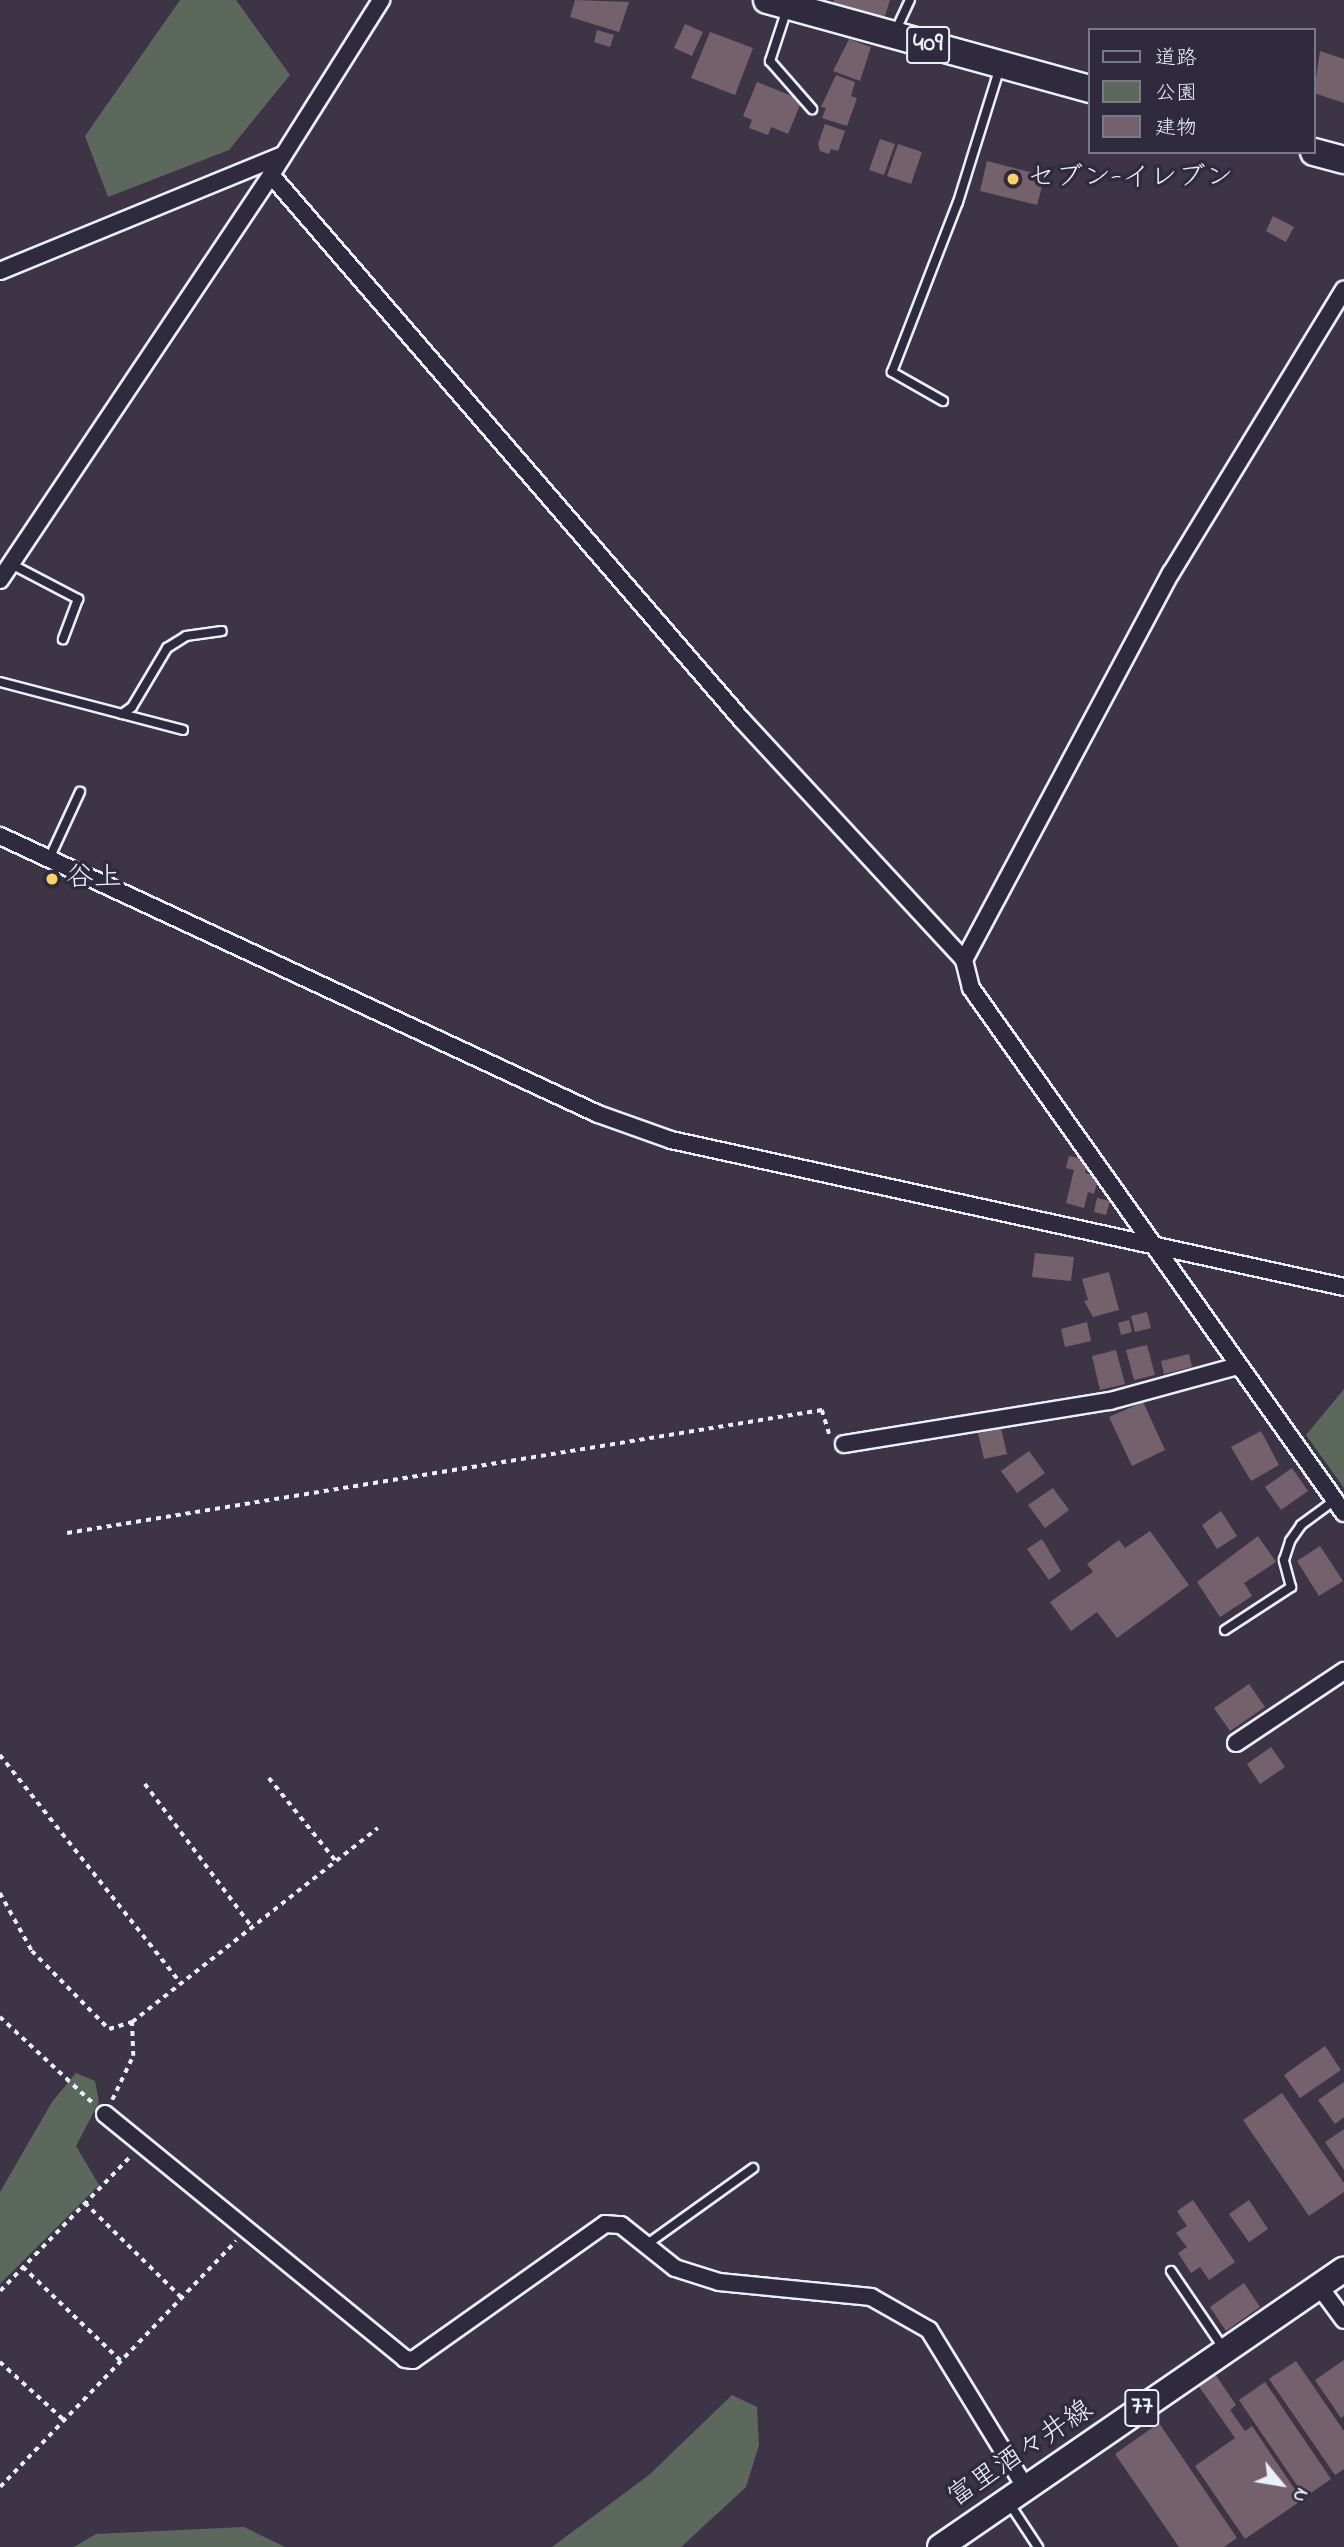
<!DOCTYPE html>
<html>
<head>
<meta charset="utf-8">
<style>
	body { margin:0 }
	#map { position:relative; width:1344px; height:2547px; overflow:hidden; background:#3d3546; font-family:"Indie Flower","Klee One",sans-serif }
	div>[style] { position:absolute }
	.green>* { inset:0; background:#5d685d }
	.building>* { inset:0; background:#75616c }
	.path>* { height:3.5px; margin-top:-1.75px; transform-origin:0; background:repeating-linear-gradient(90deg,#e8f1f8 0 5px,transparent 0 10px) }
	.roads { filter:drop-shadow(2px 0 #e8f1f8) drop-shadow(-2px 0 #e8f1f8) drop-shadow(0 2px #e8f1f8) drop-shadow(0 -2px #e8f1f8) }
	.service>* { height:8px; margin:-4px; padding:0 4px; transform-origin:4px; border-radius:4px; background:#2f2a3d }
	.minor>* { height:16px; margin:-8px; padding:0 8px; transform-origin:8px; border-radius:8px; background:#2f2a3d }
	.primary>* { height:24px; margin:-12px; padding:0 12px; transform-origin:12px; border-radius:12px; background:#2f2a3d }
	.trunk>* { height:26px; margin:-13px; padding:0 13px; transform-origin:13px; border-radius:13px; background:#2f2a3d }
	.dots>* { width:19px; height:19px; translate:-50% -50%; box-sizing:border-box; border:4px solid #2f2a3d; border-radius:50% }
	span { translate:-50% -50%; white-space:nowrap; text-align:center; line-height:1.15; -webkit-text-stroke:7px #2f2a3d; paint-order:stroke }
	.shield-label span { padding:2px 5px; background:#2f2a3d; border:2px solid; border-radius:5px; -webkit-text-stroke-width:0 }
	.shield-label { font-size:26px; color:#e8f1f8; font-weight:700 }
	.poi-label { font-size:28px; color:#e8f1f8 }
	.left { translate:0 -50%; text-align:left }
	.street-label { font-size:28px; color:#e8f1f8 }
	.legend { position:absolute; left:1088px; top:28px; width:228px; height:126px; box-sizing:border-box; background:#2f2a3d; border:2px solid #797a88; margin:0; padding:9px 12px; list-style:none; font-size:21px; color:#e8f1f8 }
	.legend li { display:flex; align-items:center; gap:14px; height:35px }
	.legend b { width:35px; border:2px solid #797a88 }
	.north { position:absolute; left:1246px; top:2449px; width:70px; height:70px; -webkit-text-stroke:5px #2f2a3d; paint-order:stroke; rotate:120deg; font-size:19px; font-weight:700; line-height:28px; text-align:center; color:#e8f1f8 }
	.north::after { content:''; display:block; margin:auto; width:24px; height:32px; background:#e8f1f8; clip-path:polygon(50% 0,100% 100%,50% 72%,0 100%) }
</style>
</head>
<body>
<div id="map">
	<div class="green">
		<div style="clip-path:polygon(180px 0,236px 0,290px 75px,229px 150px,108px 197px,85px 136px)"></div>
		<div style="clip-path:polygon(1344px 1389px,1344px 1488px,1306px 1435px)"></div>
		<div style="clip-path:polygon(76px 2073px,95px 2081px,99px 2102px,76px 2146px,99px 2185px,0 2284px,0 2192px,52px 2102px)"></div>
		<div style="clip-path:polygon(732px 2395px,757px 2407px,759px 2445px,746px 2487px,681px 2547px,552px 2547px,649px 2475px)"></div>
		<div style="clip-path:polygon(244px 2527px,285px 2547px,74px 2547px,96px 2534px)"></div>
	</div>
	<div class="building">
		<div style="clip-path:polygon(575px 0,629px 2px,619px 32px,570px 17px)"></div>
		<div style="clip-path:polygon(834px 0,890px 0,883px 22px,832px 7px)"></div>
		<div style="clip-path:polygon(685px 24px,703px 32px,692px 56px,674px 48px)"></div>
		<div style="clip-path:polygon(597px 30px,614px 35px,610px 47px,594px 42px)"></div>
		<div style="clip-path:polygon(710px 32px,753px 48px,735px 95px,691px 78px)"></div>
		<div style="clip-path:polygon(849px 39px,871px 47px,860px 81px,833px 71px)"></div>
		<div style="clip-path:polygon(1320px 51px,1344px 59px,1344px 103px,1314px 93px)"></div>
		<div style="clip-path:polygon(836px 75px,855px 82px,851px 96px,857px 98px,847px 126px,822px 118px,826px 108px,821px 107px)"></div>
		<div style="clip-path:polygon(757px 82px,802px 100px,788px 134px,771px 127px,768px 135px,749px 128px,752px 120px,743px 116px)"></div>
		<div style="clip-path:polygon(825px 124px,845px 131px,838px 151px,831px 149px,829px 154px,820px 151px,818px 144px)"></div>
		<div style="clip-path:polygon(880px 139px,895px 144px,884px 175px,869px 170px)"></div>
		<div style="clip-path:polygon(898px 144px,922px 152px,911px 184px,887px 176px)"></div>
		<div style="clip-path:polygon(987px 161px,1045px 176px,1037px 205px,980px 191px)"></div>
		<div style="clip-path:polygon(1273px 216px,1294px 227px,1286px 242px,1266px 231px)"></div>
		<div style="clip-path:polygon(1069px 1156px,1088px 1160px,1085px 1173px,1099px 1176px,1094px 1194px,1088px 1192px,1084px 1208px,1066px 1203px,1074px 1170px,1066px 1168px)"></div>
		<div style="clip-path:polygon(1097px 1198px,1110px 1201px,1106px 1215px,1094px 1212px)"></div>
		<div style="clip-path:polygon(1035px 1253px,1074px 1257px,1071px 1281px,1032px 1277px)"></div>
		<div style="clip-path:polygon(1109px 1272px,1119px 1310px,1093px 1317px,1084px 1301px,1088px 1300px,1082px 1279px)"></div>
		<div style="clip-path:polygon(1147px 1312px,1151px 1328px,1135px 1332px,1131px 1316px)"></div>
		<div style="clip-path:polygon(1129px 1320px,1132px 1332px,1121px 1335px,1118px 1323px)"></div>
		<div style="clip-path:polygon(1087px 1322px,1091px 1341px,1065px 1347px,1061px 1329px)"></div>
		<div style="clip-path:polygon(1147px 1345px,1155px 1375px,1134px 1380px,1126px 1350px)"></div>
		<div style="clip-path:polygon(1116px 1350px,1125px 1384px,1100px 1390px,1092px 1356px)"></div>
		<div style="clip-path:polygon(1189px 1354px,1192px 1367px,1164px 1374px,1161px 1361px)"></div>
		<div style="clip-path:polygon(1143px 1402px,1165px 1450px,1132px 1466px,1109px 1417px)"></div>
		<div style="clip-path:polygon(1001px 1428px,1007px 1454px,984px 1459px,978px 1433px)"></div>
		<div style="clip-path:polygon(1261px 1431px,1279px 1465px,1251px 1481px,1231px 1447px)"></div>
		<div style="clip-path:polygon(1029px 1451px,1045px 1473px,1017px 1493px,1001px 1471px)"></div>
		<div style="clip-path:polygon(1292px 1468px,1308px 1491px,1281px 1510px,1265px 1487px)"></div>
		<div style="clip-path:polygon(1053px 1488px,1069px 1510px,1045px 1528px,1028px 1505px)"></div>
		<div style="clip-path:polygon(1221px 1511px,1237px 1536px,1217px 1549px,1202px 1525px)"></div>
		<div style="clip-path:polygon(1150px 1531px,1189px 1585px,1117px 1638px,1097px 1612px,1071px 1631px,1050px 1602px,1093px 1572px,1087px 1564px,1119px 1540px,1125px 1548px)"></div>
		<div style="clip-path:polygon(1258px 1536px,1276px 1562px,1244px 1583px,1252px 1596px,1220px 1617px,1197px 1582px)"></div>
		<div style="clip-path:polygon(1042px 1539px,1061px 1571px,1049px 1580px,1027px 1549px)"></div>
		<div style="clip-path:polygon(1320px 1546px,1343px 1581px,1319px 1596px,1297px 1561px)"></div>
		<div style="clip-path:polygon(1249px 1684px,1265px 1707px,1230px 1731px,1214px 1708px)"></div>
		<div style="clip-path:polygon(1271px 1747px,1285px 1767px,1260px 1784px,1247px 1764px)"></div>
		<div style="clip-path:polygon(1325px 2046px,1341px 2070px,1300px 2098px,1284px 2075px)"></div>
		<div style="clip-path:polygon(1344px 2082px,1344px 2117px,1335px 2124px,1318px 2100px)"></div>
		<div style="clip-path:polygon(1282px 2093px,1344px 2183px,1344px 2192px,1309px 2216px,1243px 2120px)"></div>
		<div style="clip-path:polygon(1344px 2129px,1344px 2170px,1325px 2142px)"></div>
		<div style="clip-path:polygon(1193px 2200px,1235px 2262px,1209px 2280px,1200px 2267px,1191px 2273px,1178px 2253px,1187px 2247px,1176px 2233px,1187px 2226px,1177px 2211px)"></div>
		<div style="clip-path:polygon(1249px 2200px,1268px 2229px,1249px 2242px,1229px 2214px)"></div>
		<div style="clip-path:polygon(1244px 2283px,1260px 2307px,1226px 2331px,1210px 2307px)"></div>
		<div style="clip-path:polygon(1344px 2360px,1344px 2416px,1341px 2418px,1315px 2380px)"></div>
		<div style="clip-path:polygon(1296px 2361px,1344px 2431px,1344px 2469px,1335px 2475px,1269px 2379px)"></div>
		<div style="clip-path:polygon(1215px 2374px,1236px 2405px,1230px 2410px,1245px 2431px,1252px 2426px,1302px 2500px,1245px 2539px,1195px 2466px,1235px 2438px,1198px 2385px)"></div>
		<div style="clip-path:polygon(1265px 2382px,1331px 2479px,1305px 2497px,1239px 2400px)"></div>
		<div style="clip-path:polygon(1159px 2423px,1237px 2538px,1224px 2547px,1179px 2547px,1115px 2454px)"></div>
	</div>
	<div class="path">
		<div style="left:67px;top:1533px;width:765px;rotate:-9.25deg"></div>
		<div style="left:822px;top:1410px;width:27px;rotate:73deg"></div>
		<div style="left:0;top:1755px;width:291px;rotate:51.6deg"></div>
		<div style="left:269px;top:1778px;width:107px;rotate:51.1deg"></div>
		<div style="left:145px;top:1784px;width:179px;rotate:53.2deg"></div>
		<div style="left:0;top:1893px;width:66px;rotate:61.1deg"></div>
		<div style="left:32px;top:1951px;width:110px;rotate:45.4deg"></div>
		<div style="left:109px;top:2029px;width:24px;rotate:-17deg"></div>
		<div style="left:0;top:2017px;width:127px;rotate:42.8deg"></div>
		<div style="left:112px;top:2100px;width:49px;rotate:-64.5deg"></div>
		<div style="left:133px;top:2056px;width:34px;rotate:-92deg"></div>
		<div style="left:132px;top:2022px;width:313px;rotate:-38.3deg"></div>
		<div style="left:85px;top:2203px;width:134px;rotate:44.4deg"></div>
		<div style="left:23px;top:2267px;width:136px;rotate:43.8deg"></div>
		<div style="left:0;top:2291px;width:187px;rotate:-45.9deg"></div>
		<div style="left:0;top:2362px;width:86px;rotate:42.2deg"></div>
		<div style="left:0;top:2487px;width:341px;rotate:-46.2deg"></div>
	</div>
	<div class="roads">
		<div class="service">
			<div style="left:787px;top:9px;width:55px;rotate:108.1deg"></div>
			<div style="left:770px;top:61px;width:64px;rotate:48.8deg"></div>
			<div style="left:895px;top:32px;width:35px;rotate:-65deg"></div>
			<div style="left:943px;top:401px;width:59px;rotate:-150.4deg"></div>
			<div style="left:892px;top:372px;width:182px;rotate:-68.8deg"></div>
			<div style="left:958px;top:202px;width:141px;rotate:-72.7deg"></div>
			<div style="left:11px;top:564px;width:76px;rotate:27.6deg"></div>
			<div style="left:78px;top:599px;width:43px;rotate:110.6deg"></div>
			<div style="left:0;top:682px;width:126px;rotate:14.7deg"></div>
			<div style="left:122px;top:714px;width:12px;rotate:-35deg"></div>
			<div style="left:132px;top:707px;width:69px;rotate:-59.3deg"></div>
			<div style="left:167px;top:648px;width:22px;rotate:-32deg"></div>
			<div style="left:186px;top:636px;width:36px;rotate:-8deg"></div>
			<div style="left:122px;top:714px;width:63px;rotate:14.7deg"></div>
			<div style="left:49px;top:859px;width:74px;rotate:-65.2deg"></div>
			<div style="left:1225px;top:1630px;width:79px;rotate:-33.1deg"></div>
			<div style="left:1291px;top:1587px;width:28px;rotate:-105deg"></div>
			<div style="left:1284px;top:1560px;width:20px;rotate:-72deg"></div>
			<div style="left:1290px;top:1541px;width:19px;rotate:-55deg"></div>
			<div style="left:1301px;top:1525px;width:42px;rotate:-36.3deg"></div>
			<div style="left:646px;top:2245px;width:132px;rotate:-35.7deg"></div>
			<div style="left:1171px;top:2271px;width:94px;rotate:55.8deg"></div>
			<div style="left:1009px;top:2503px;width:53px;rotate:56.6deg"></div>
		</div>
		<div class="minor">
			<div style="left:271px;top:175px;width:720px;rotate:49.17deg"></div>
			<div style="left:742px;top:720px;width:327px;rotate:47.2deg"></div>
			<div style="left:964px;top:960px;width:29px;rotate:76deg"></div>
			<div style="left:971px;top:988px;width:644px;rotate:54.61deg"></div>
			<div style="left:0;top:271px;width:306px;rotate:-22.3deg"></div>
			<div style="left:0;top:580px;width:487px;rotate:-56.2deg"></div>
			<div style="left:271px;top:175px;width:207px;rotate:-57.8deg"></div>
			<div style="left:0;top:836px;width:659px;rotate:24.93deg"></div>
			<div style="left:598px;top:1114px;width:77px;rotate:19.6deg"></div>
			<div style="left:671px;top:1140px;width:689px;rotate:12.32deg"></div>
			<div style="left:964px;top:960px;width:439px;rotate:-61.9deg"></div>
			<div style="left:1171px;top:573px;width:332px;rotate:-58.6deg"></div>
			<div style="left:844px;top:1444px;width:269px;rotate:-9.2deg"></div>
			<div style="left:1110px;top:1401px;width:133px;rotate:-15.3deg"></div>
			<div style="left:1236px;top:1743px;width:130px;rotate:-33.7deg"></div>
			<div style="left:105px;top:2114px;width:387px;rotate:39.2deg"></div>
			<div style="left:405px;top:2359px;width:8px;rotate:7deg"></div>
			<div style="left:413px;top:2360px;width:235px;rotate:-35.3deg"></div>
			<div style="left:605px;top:2224px;width:16px;rotate:4deg"></div>
			<div style="left:621px;top:2225px;width:69px;rotate:38.5deg"></div>
			<div style="left:675px;top:2268px;width:46px;rotate:17.7deg"></div>
			<div style="left:719px;top:2282px;width:153px;rotate:5.6deg"></div>
			<div style="left:871px;top:2297px;width:67px;rotate:29.6deg"></div>
			<div style="left:929px;top:2330px;width:185px;rotate:58.5deg"></div>
			<div style="left:1319px;top:2286px;width:42px;rotate:53.7deg"></div>
		</div>
		<div class="primary">
			<div style="left:940px;top:2547px;width:490px;rotate:-34.5deg"></div>
		</div>
		<div class="trunk">
			<div style="left:767px;top:0;width:335px;rotate:15.4deg"></div>
			<div style="left:1314px;top:152px;width:31px;rotate:15deg"></div>
		</div>
	</div>
	<div class="dots">
		<div style="left:1013px;top:179px;background:#ffd166"></div>
		<div style="left:52px;top:879px;background:#ffd166"></div>
	</div>
	<div class="shield-label">
		<span style="left:928px;top:45px">409</span>
		<span style="left:1142px;top:2408px">77</span>
	</div>
	<div class="poi-label">
		<span class="left" style="left:1027px;top:179px">セブン-イレブン</span>
		<span class="left" style="left:66px;top:879px">谷上</span>
	</div>
	<div class="street-label">
		<span style="left:1021px;top:2455px;rotate:-34deg">富里酒々井線</span>
	</div>
	<ul class="legend">
	<li><b style="height:9px;background:#2f2a3d"></b>道路</li>
	<li><b style="height:19px;background:#5d685d"></b>公園</li>
	<li><b style="height:19px;background:#75616c"></b>建物</li>
	</ul>
	<div class="north">N</div>
</div>
</body>
</html>
